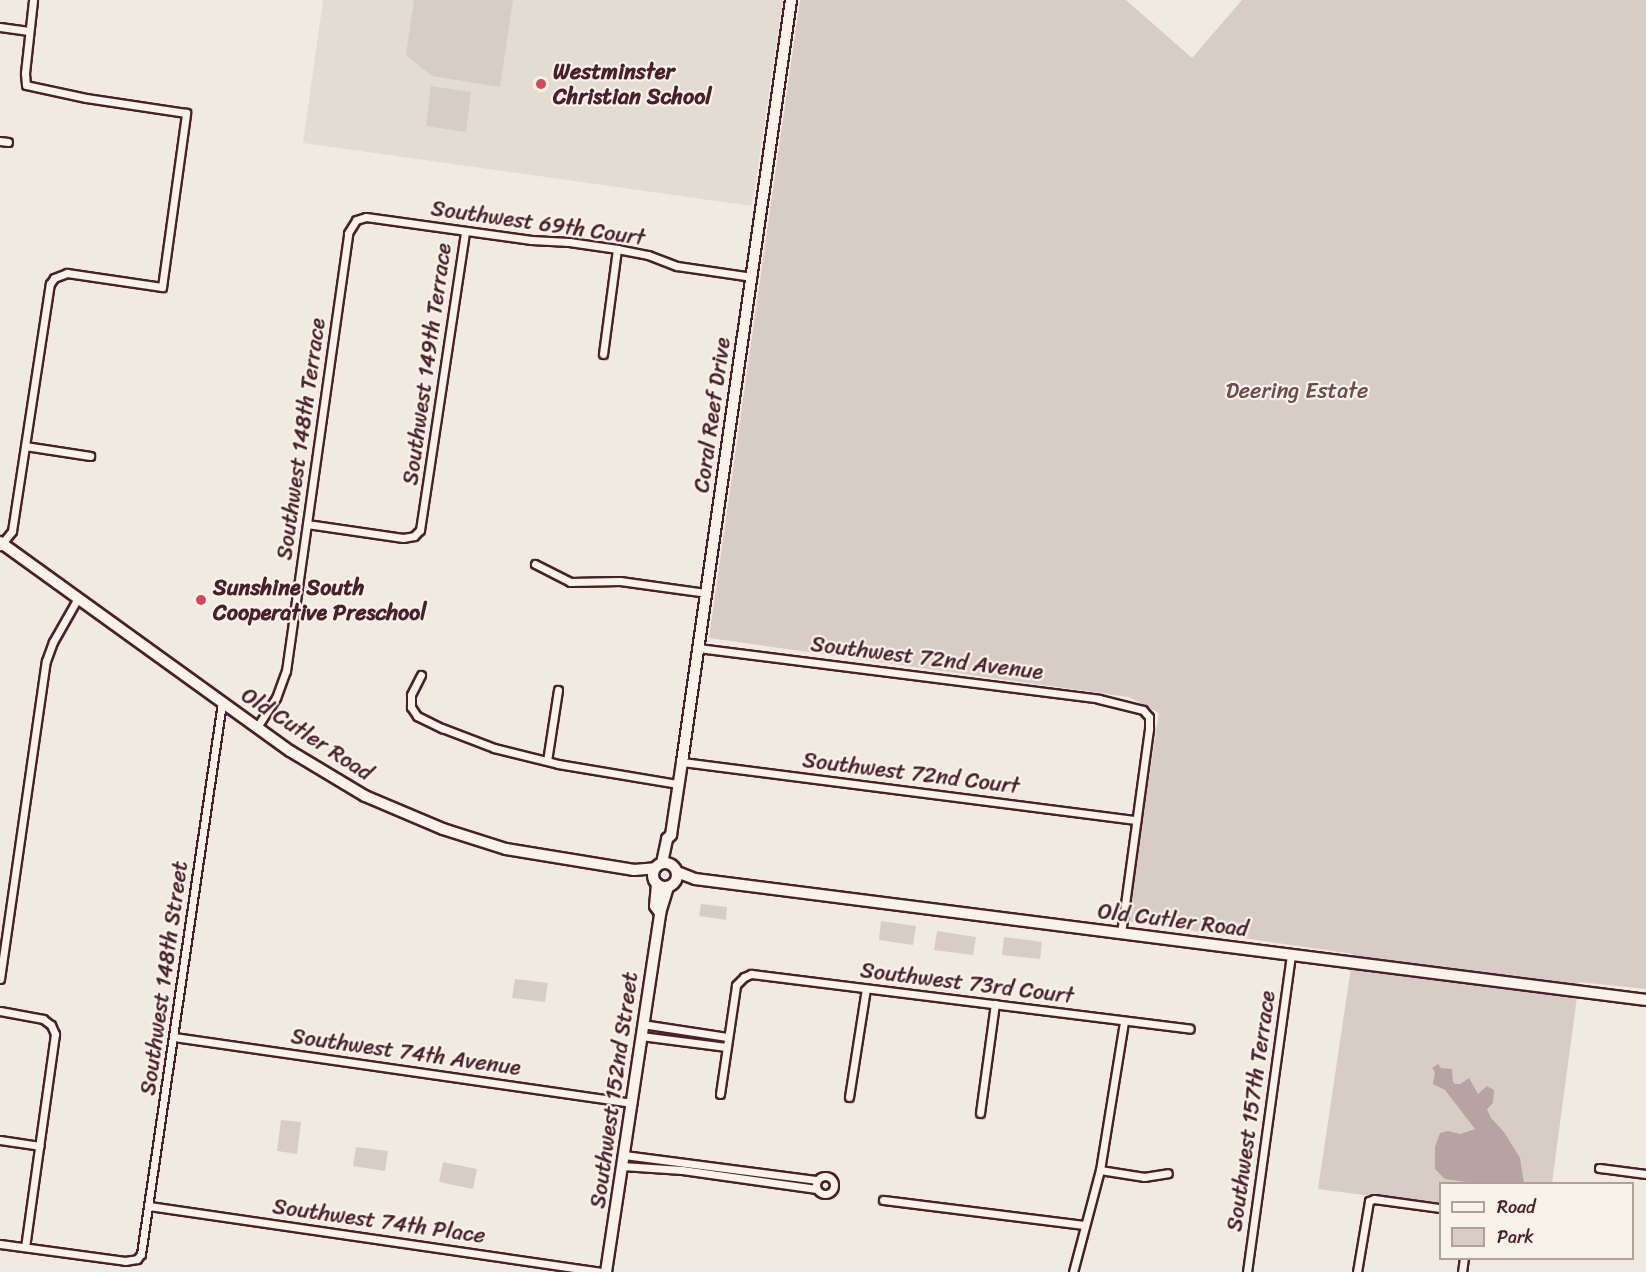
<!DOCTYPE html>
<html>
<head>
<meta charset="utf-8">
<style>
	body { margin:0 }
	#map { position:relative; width:1646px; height:1272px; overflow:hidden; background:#f0ebe0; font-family:Sriracha,sans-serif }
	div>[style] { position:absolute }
	.built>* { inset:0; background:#e3dcd2 }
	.green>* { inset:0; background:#d8cdc6 }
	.water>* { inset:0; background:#b7a4a2 }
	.roads { filter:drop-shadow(2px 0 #4a1f2b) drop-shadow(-2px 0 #4a1f2b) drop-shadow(0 2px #4a1f2b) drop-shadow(0 -2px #4a1f2b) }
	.street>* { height:7px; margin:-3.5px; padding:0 3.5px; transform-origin:3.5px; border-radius:3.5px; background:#f7f3e8 }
	.street>.ring { margin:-3.5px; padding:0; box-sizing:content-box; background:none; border:7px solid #f7f3e8; border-radius:50% }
	.secondary>* { height:10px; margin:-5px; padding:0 5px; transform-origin:5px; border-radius:5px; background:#f7f3e8 }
	.secondary>.ring { margin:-5px; padding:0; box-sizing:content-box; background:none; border:10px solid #f7f3e8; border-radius:50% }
	.dots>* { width:16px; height:16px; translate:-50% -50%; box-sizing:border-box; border:3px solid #f7f3e8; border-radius:50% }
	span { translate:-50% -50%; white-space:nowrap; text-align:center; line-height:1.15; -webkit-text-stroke:4.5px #f7f3e8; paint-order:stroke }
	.poi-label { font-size:22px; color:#4a1f2b; font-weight:700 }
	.left { translate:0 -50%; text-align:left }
	.street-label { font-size:22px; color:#4a1f2b }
	.park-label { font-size:22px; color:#6e4a52 }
	.legend { position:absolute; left:1439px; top:1182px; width:195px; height:78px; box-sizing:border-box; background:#f7f3e8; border:2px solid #b29e9c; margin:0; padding:8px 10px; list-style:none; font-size:18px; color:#4a1f2b }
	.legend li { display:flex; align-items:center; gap:12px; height:30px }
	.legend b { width:30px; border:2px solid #b29e9c }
</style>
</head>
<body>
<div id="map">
	<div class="built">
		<div style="clip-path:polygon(323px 0,783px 0,752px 206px,303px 143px)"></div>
	</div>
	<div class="green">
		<div style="clip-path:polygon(414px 0,513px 0,500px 87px,432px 76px,409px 58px,406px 54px)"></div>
		<div style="clip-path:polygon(800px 0,1126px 0,1192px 58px,1242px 0,1646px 0,1646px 989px,1579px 982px,1552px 1183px,1440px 1184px,1440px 1205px,1318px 1189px,1353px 954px,1127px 921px,1159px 713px,1129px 697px,709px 638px)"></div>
		<div style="clip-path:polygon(431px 86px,471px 92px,466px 132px,426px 126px)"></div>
		<div style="clip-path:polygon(701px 904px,727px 907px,726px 920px,699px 916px)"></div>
		<div style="clip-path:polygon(881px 921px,916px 926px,913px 945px,879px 940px)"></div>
		<div style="clip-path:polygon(937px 931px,976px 937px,973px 955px,934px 950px)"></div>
		<div style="clip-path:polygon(1004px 937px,1042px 942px,1040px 959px,1002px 955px)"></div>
		<div style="clip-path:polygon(515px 979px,548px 983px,545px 1002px,512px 998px)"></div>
		<div style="clip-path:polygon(281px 1120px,301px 1122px,297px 1154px,277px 1151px)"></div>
		<div style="clip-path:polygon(356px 1147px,388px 1151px,385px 1171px,353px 1166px)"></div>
		<div style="clip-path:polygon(443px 1162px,477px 1169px,473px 1189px,439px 1182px)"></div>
	</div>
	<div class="water">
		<div style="clip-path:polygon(1438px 1064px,1441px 1068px,1452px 1069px,1453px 1082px,1456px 1084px,1460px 1084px,1469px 1078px,1478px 1094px,1487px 1086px,1494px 1090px,1493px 1103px,1487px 1109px,1491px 1118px,1504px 1132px,1520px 1158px,1524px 1183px,1474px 1183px,1445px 1179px,1435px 1169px,1435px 1147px,1440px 1133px,1448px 1131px,1460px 1134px,1475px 1129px,1445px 1090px,1433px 1084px,1435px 1072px,1432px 1068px)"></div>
	</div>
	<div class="roads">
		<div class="street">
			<div style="left:0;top:27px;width:29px;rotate:8deg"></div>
			<div style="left:0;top:141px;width:8px;rotate:7deg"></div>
			<div style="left:603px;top:354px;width:106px;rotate:-82.4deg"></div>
			<div style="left:25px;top:446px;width:66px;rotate:8.7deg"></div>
			<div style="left:307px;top:524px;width:97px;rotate:8.3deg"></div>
			<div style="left:403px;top:538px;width:11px;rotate:-10deg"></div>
			<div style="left:414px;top:536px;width:8px;rotate:-45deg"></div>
			<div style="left:420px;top:530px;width:302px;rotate:-81.4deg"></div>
			<div style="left:0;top:546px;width:19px;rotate:-51deg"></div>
			<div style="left:12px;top:531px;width:250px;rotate:-81.3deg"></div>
			<div style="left:50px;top:284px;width:7px;rotate:-56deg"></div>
			<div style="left:54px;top:278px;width:14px;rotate:-21deg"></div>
			<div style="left:67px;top:273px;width:96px;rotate:8.4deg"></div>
			<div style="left:162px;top:287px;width:176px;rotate:-82.1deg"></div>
			<div style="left:186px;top:113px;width:101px;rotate:-171.5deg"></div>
			<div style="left:86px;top:98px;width:61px;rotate:-167.8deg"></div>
			<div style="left:26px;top:85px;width:12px;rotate:-95deg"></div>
			<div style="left:25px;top:73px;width:73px;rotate:-83.7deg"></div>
			<div style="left:535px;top:564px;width:39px;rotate:27deg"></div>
			<div style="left:570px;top:582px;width:50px;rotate:-1.1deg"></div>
			<div style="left:620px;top:581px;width:88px;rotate:7.9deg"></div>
			<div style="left:698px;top:648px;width:404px;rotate:7.2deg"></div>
			<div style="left:1099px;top:699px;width:45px;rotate:14deg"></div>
			<div style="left:1143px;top:710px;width:9px;rotate:49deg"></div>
			<div style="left:1149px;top:717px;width:12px;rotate:90deg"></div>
			<div style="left:1149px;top:729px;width:206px;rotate:97.8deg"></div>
			<div style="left:421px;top:675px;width:22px;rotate:117deg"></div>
			<div style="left:411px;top:695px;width:12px;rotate:90deg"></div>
			<div style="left:411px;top:707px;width:11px;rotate:56deg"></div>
			<div style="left:417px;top:716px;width:28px;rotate:26deg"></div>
			<div style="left:442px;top:728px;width:56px;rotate:21deg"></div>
			<div style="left:494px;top:748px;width:66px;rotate:14deg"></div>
			<div style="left:558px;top:764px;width:122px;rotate:9.5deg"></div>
			<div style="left:257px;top:727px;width:35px;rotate:-57deg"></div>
			<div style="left:276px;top:698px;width:29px;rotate:-70deg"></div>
			<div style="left:286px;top:671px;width:442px;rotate:-81.9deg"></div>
			<div style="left:348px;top:233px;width:15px;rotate:-58deg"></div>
			<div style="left:356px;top:220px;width:10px;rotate:-17deg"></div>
			<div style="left:366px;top:217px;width:167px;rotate:7.9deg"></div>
			<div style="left:531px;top:240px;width:38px;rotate:3deg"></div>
			<div style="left:569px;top:242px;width:49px;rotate:8.3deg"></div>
			<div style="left:617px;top:249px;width:32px;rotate:11deg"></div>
			<div style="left:648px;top:255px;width:31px;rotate:21deg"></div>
			<div style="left:677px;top:266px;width:76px;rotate:8.3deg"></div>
			<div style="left:547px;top:761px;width:72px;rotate:-81.2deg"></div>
			<div style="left:682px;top:762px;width:458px;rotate:7.3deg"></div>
			<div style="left:0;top:979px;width:321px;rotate:-81.8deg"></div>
			<div style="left:46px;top:661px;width:20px;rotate:-70deg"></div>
			<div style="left:53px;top:642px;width:51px;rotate:-60.4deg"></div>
			<div style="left:0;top:1011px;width:44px;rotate:10.5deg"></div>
			<div style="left:43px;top:1019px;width:10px;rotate:37deg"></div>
			<div style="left:51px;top:1025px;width:10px;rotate:66deg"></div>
			<div style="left:55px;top:1034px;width:215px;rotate:98deg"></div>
			<div style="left:642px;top:1024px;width:86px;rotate:8.7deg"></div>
			<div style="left:641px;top:1036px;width:86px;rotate:7.4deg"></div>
			<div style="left:174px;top:1037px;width:463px;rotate:8.2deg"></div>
			<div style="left:720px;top:1094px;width:110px;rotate:-81.6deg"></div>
			<div style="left:736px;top:985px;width:11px;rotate:-45deg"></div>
			<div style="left:744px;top:977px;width:8px;rotate:-23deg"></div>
			<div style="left:751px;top:974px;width:442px;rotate:7.1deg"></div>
			<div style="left:849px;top:1097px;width:109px;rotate:-81.1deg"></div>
			<div style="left:980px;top:1113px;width:110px;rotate:-82.2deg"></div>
			<div style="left:0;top:1140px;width:40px;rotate:8.5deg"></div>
			<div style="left:624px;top:1155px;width:195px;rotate:7.4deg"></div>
			<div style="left:622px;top:1166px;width:60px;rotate:3.8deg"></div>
			<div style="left:682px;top:1170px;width:136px;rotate:8deg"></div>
			<div style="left:1599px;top:1168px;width:47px;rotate:7.3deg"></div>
			<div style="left:1100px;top:1170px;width:45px;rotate:9deg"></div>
			<div style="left:1144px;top:1177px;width:24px;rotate:-9deg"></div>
			<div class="ring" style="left:816px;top:1176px;width:11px;height:11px"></div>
			<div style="left:883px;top:1200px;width:203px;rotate:7.1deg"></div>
			<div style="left:149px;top:1206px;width:459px;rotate:8.3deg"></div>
			<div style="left:0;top:1244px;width:126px;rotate:7.7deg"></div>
			<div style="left:125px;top:1261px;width:12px;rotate:-9deg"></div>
			<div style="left:137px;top:1259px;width:6px;rotate:-51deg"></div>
			<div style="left:141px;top:1254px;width:557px;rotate:-81.64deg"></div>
			<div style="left:1073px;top:1272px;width:106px;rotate:-75.2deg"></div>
			<div style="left:1100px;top:1170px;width:151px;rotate:-80.8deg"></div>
			<div style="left:1247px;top:1272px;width:319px;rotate:-82.1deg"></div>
			<div style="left:1357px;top:1272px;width:72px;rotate:-80.4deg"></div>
			<div style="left:1369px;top:1201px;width:5px;rotate:-22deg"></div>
			<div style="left:1374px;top:1199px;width:67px;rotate:7.8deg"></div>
			<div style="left:1462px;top:1272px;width:14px;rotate:-82deg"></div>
		</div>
		<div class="secondary">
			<div style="left:0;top:542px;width:357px;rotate:35.8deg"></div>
			<div style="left:290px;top:751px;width:87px;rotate:31deg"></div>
			<div style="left:365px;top:796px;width:85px;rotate:22.9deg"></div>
			<div style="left:443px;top:829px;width:66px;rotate:17.6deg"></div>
			<div style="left:506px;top:849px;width:130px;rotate:9.3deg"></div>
			<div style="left:634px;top:870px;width:21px;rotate:-5deg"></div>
			<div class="ring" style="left:653px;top:863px;width:14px;height:14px"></div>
			<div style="left:662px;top:863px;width:25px;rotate:-78deg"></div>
			<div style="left:667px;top:839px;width:6px;rotate:-45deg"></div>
			<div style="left:671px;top:835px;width:74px;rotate:-81.4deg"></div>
			<div style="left:682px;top:762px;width:770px;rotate:-81.86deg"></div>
			<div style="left:677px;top:872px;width:19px;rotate:21deg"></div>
			<div style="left:695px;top:879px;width:959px;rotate:7.25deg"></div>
			<div style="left:657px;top:884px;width:22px;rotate:95deg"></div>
			<div style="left:655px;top:906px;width:9px;rotate:54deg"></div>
			<div style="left:606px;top:1272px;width:363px;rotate:-81.4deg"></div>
			<div style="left:660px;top:913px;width:27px;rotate:-73deg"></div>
		</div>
	</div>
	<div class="dots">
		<div style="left:541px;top:84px;background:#d1495b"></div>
		<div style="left:201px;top:600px;background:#d1495b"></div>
	</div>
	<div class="poi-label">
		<span class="left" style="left:553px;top:84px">Westminster<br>Christian School</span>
		<span class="left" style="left:213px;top:600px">Sunshine South<br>Cooperative Preschool</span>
	</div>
	<div class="street-label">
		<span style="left:538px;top:223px;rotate:8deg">Southwest 69th Court</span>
		<span style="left:427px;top:364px;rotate:-82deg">Southwest 149th Terrace</span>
		<span style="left:712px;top:415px;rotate:-82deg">Coral Reef Drive</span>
		<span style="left:301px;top:439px;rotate:-82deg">Southwest 148th Terrace</span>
		<span style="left:927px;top:658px;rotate:7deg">Southwest 72nd Avenue</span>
		<span style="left:307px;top:734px;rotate:33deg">Old Cutler Road</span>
		<span style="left:911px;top:773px;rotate:7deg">Southwest 72nd Court</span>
		<span style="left:1173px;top:920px;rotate:7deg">Old Cutler Road</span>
		<span style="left:164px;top:978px;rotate:-82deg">Southwest 148th Street</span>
		<span style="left:967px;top:983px;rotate:7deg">Southwest 73rd Court</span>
		<span style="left:406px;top:1052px;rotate:8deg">Southwest 74th Avenue</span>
		<span style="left:614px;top:1090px;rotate:-82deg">Southwest 152nd Street</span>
		<span style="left:1251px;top:1111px;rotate:-82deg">Southwest 157th Terrace</span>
		<span style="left:379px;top:1221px;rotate:8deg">Southwest 74th Place</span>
	</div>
	<div class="park-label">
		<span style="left:1297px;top:391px">Deering Estate</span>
	</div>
	<ul class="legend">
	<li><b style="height:8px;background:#f7f3e8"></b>Road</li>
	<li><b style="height:16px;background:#d8cdc6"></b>Park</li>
	</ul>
</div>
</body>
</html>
